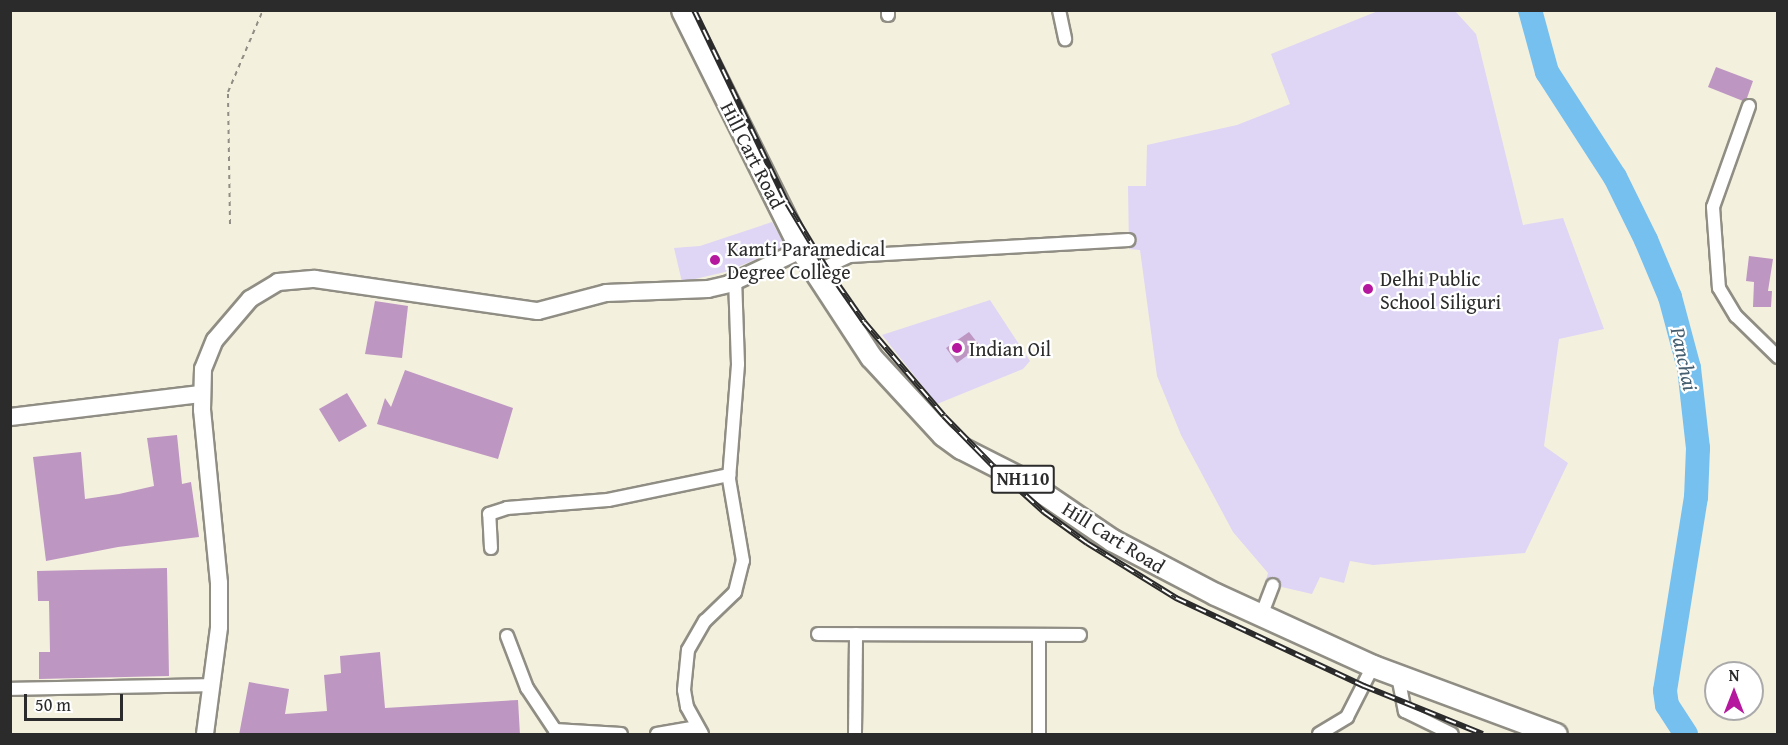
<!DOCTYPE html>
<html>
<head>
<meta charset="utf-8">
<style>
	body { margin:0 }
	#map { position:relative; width:1788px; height:745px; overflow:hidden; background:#f4f0de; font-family:"Gentium Book Plus",serif }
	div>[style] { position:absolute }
	.built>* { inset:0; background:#dfd5f5 }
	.river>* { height:24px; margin:-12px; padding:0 12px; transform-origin:12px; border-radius:12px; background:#76c0ef }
	.building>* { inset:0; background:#bd96c2 }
	.path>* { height:2px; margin-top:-1px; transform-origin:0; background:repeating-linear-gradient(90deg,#908e84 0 4.5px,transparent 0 9px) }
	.roads { filter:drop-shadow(2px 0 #908e84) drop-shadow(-2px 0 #908e84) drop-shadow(0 2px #908e84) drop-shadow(0 -2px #908e84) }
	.minor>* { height:12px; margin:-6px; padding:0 6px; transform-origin:6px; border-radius:6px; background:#fff }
	.tertiary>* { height:16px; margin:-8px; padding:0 8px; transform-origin:8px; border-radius:8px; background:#fff }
	.trunk>* { height:21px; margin:-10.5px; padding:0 10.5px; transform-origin:10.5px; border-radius:10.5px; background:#fff }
	.rail>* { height:6px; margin-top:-3px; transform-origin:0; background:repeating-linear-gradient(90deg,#fff 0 11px,#2b2b2b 0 22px); box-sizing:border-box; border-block:2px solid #2b2b2b }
	.dots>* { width:16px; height:16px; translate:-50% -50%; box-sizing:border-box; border:3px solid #fff; border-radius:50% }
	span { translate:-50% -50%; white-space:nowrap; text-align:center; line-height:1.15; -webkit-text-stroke:4.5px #fff; paint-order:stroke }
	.shield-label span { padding:2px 4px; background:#fff; border:2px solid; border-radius:4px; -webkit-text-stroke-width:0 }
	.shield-label { font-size:18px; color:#2b2b2b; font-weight:700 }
	.street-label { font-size:20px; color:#2b2b2b }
	.poi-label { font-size:20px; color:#2b2b2b }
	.left { translate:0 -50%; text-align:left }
	.water-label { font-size:21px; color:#455f70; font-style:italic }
	.frame { position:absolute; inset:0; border:12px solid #2b2b2b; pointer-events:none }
	.north { position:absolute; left:1704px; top:661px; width:60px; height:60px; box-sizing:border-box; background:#fff; border:2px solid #aaa; border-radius:50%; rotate:0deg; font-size:16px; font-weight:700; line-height:24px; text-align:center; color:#2b2b2b }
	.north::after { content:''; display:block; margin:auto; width:21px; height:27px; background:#b5179e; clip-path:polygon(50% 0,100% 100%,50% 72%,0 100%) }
	.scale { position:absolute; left:24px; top:694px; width:99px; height:27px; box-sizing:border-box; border:3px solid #2b2b2b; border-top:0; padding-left:8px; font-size:18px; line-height:21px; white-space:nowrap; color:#2b2b2b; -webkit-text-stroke:4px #fff; paint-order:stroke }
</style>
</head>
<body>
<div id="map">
	<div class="built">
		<div style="clip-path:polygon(1378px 11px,1455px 11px,1476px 34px,1523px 225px,1563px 218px,1604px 329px,1559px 339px,1544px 446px,1568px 463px,1525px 553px,1373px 565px,1350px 561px,1344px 583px,1320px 577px,1312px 594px,1265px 583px,1268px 573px,1233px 532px,1181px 435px,1157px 376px,1140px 250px,1129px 249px,1128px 186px,1146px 186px,1147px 145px,1237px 125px,1290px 104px,1271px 54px)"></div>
		<div style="clip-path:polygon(772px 222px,786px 247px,725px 272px,682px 282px,674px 248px,700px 246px)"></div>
		<div style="clip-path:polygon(990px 300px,1030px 361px,1023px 369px,937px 404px,882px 335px)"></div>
	</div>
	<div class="river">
		<div style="left:1530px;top:10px;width:64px;rotate:74.7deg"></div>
		<div style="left:1547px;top:72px;width:125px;rotate:57.1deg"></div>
		<div style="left:1615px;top:177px;width:70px;rotate:63.8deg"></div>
		<div style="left:1646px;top:240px;width:62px;rotate:67.2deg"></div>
		<div style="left:1670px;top:297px;width:73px;rotate:75deg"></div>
		<div style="left:1689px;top:368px;width:81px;rotate:83.6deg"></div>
		<div style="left:1698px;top:448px;width:49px;rotate:92.3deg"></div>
		<div style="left:1696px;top:497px;width:196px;rotate:99.1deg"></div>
		<div style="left:1665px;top:691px;width:14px;rotate:82deg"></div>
		<div style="left:1667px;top:705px;width:35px;rotate:57deg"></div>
	</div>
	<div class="building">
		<div style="clip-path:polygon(1716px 67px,1753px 81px,1747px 98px,1743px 101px,1708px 87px)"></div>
		<div style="clip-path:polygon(1749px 256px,1773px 259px,1768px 291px,1772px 291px,1771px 307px,1753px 307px,1754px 282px,1746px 281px)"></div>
		<div style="clip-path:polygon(375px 301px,408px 306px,402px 358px,365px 354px)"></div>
		<div style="clip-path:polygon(969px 332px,980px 346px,957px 363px,946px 348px)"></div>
		<div style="clip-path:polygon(405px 370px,513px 408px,498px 459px,377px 424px,385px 398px,391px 407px)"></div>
		<div style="clip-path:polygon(347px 393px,367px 426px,339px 442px,319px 409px)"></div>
		<div style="clip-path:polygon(177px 435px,182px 484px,191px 482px,199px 537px,118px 547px,46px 561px,33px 457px,81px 452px,85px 499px,119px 494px,154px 486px,147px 438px)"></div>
		<div style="clip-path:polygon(167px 568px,169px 676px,39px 679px,39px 652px,50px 652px,49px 601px,38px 601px,37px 571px)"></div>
		<div style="clip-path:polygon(380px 652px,385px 708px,518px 700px,520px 735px,239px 735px,249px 682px,289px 689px,285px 714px,327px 711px,324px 675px,341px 673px,340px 656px)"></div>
	</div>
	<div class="path">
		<div style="left:230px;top:224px;width:132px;rotate:-90.9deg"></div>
		<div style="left:228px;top:92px;width:89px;rotate:-66.9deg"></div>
	</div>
	<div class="roads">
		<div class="minor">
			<div style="left:888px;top:10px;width:5px;rotate:90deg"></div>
			<div style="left:1059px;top:10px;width:30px;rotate:78deg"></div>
			<div style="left:1749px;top:106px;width:107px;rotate:109.6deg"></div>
			<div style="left:1713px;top:207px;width:81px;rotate:85.8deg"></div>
			<div style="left:1719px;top:288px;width:33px;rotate:59deg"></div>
			<div style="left:1736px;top:316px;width:59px;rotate:44.3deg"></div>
			<div style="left:815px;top:272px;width:38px;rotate:-25deg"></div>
			<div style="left:850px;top:256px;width:279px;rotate:-3.3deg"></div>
			<div style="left:491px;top:548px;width:34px;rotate:-93deg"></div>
			<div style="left:489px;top:514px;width:19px;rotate:-18deg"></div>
			<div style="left:507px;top:508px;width:101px;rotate:-4.5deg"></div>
			<div style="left:608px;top:500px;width:124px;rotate:-11.7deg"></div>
			<div style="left:1261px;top:616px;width:33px;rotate:-69deg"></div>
			<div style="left:818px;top:634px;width:262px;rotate:0.2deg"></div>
			<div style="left:507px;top:636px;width:56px;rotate:69deg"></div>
			<div style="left:527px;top:688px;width:50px;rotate:56.3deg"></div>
			<div style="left:555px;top:730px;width:66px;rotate:3.5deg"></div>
			<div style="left:1398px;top:676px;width:36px;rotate:79deg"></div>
			<div style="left:1405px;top:711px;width:52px;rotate:26.1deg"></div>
			<div style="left:10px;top:689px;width:202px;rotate:-1.1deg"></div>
			<div style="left:657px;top:734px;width:41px;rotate:-9.9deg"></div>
			<div style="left:702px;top:734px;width:31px;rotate:-119deg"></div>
			<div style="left:687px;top:707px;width:17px;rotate:-100deg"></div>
			<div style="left:684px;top:690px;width:40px;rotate:-84.3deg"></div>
			<div style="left:688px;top:650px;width:34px;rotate:-60deg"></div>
			<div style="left:705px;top:621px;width:42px;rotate:-44deg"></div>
			<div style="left:735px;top:592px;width:32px;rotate:-76deg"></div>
			<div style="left:743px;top:561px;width:83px;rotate:-99.7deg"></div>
			<div style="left:729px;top:479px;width:115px;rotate:-85.5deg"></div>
			<div style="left:738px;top:364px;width:84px;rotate:-92deg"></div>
			<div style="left:855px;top:734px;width:100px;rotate:-89.4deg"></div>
			<div style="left:1039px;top:734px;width:99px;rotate:-90deg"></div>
			<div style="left:1319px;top:734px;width:33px;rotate:-31deg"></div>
			<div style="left:1347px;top:717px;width:57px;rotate:-63deg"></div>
		</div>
		<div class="tertiary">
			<div style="left:10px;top:417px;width:192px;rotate:-6.9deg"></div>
			<div style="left:205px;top:734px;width:108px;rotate:-82.5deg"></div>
			<div style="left:219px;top:627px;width:44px;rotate:-90deg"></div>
			<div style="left:219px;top:583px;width:174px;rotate:-95.6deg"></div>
			<div style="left:202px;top:410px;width:41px;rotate:-88.6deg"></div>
			<div style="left:203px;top:369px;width:31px;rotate:-68deg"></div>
			<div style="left:215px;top:340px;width:54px;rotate:-49.5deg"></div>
			<div style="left:250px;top:299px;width:33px;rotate:-31deg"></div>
			<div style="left:278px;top:282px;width:37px;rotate:-5deg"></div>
			<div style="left:315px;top:279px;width:225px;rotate:8.2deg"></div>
			<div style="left:538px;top:311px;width:70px;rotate:-14.8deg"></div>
			<div style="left:606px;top:293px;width:102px;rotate:-2.2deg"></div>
			<div style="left:708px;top:289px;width:22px;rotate:-13deg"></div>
			<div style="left:729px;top:284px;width:80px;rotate:-25.3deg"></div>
		</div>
		<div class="trunk">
			<div style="left:682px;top:10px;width:268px;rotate:63.6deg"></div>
			<div style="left:801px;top:250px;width:128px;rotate:56.8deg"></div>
			<div style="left:871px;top:357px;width:106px;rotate:47.3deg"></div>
			<div style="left:943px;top:435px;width:22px;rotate:36deg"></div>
			<div style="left:961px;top:448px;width:71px;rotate:26.9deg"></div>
			<div style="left:1024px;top:480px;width:107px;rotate:34.3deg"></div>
			<div style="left:1112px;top:540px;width:116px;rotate:27.7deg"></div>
			<div style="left:1215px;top:594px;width:174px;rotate:24.5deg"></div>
			<div style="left:1373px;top:666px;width:195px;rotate:20.4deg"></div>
		</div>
	</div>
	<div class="rail">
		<div style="left:694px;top:10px;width:214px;rotate:64.3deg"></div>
		<div style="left:787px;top:203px;width:74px;rotate:58.9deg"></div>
		<div style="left:825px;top:266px;width:68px;rotate:55.1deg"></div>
		<div style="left:864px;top:322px;width:123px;rotate:49.6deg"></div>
		<div style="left:944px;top:416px;width:70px;rotate:45.6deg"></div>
		<div style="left:993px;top:466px;width:69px;rotate:42deg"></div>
		<div style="left:1044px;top:512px;width:53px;rotate:35.8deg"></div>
		<div style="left:1087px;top:543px;width:105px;rotate:31.7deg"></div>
		<div style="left:1176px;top:598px;width:208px;rotate:25.1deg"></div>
		<div style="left:1364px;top:686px;width:128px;rotate:22deg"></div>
	</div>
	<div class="dots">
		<div style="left:715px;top:260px;background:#b5179e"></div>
		<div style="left:1368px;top:289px;background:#b5179e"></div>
		<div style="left:957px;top:348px;background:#b5179e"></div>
	</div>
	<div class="shield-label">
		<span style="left:1023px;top:479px">NH110</span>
	</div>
	<div class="street-label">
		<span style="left:753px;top:155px;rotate:63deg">Hill Cart Road</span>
		<span style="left:1114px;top:537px;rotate:32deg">Hill Cart Road</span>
	</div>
	<div class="poi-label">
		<span class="left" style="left:727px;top:260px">Kamti Paramedical<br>Degree College</span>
		<span class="left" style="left:1380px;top:290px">Delhi Public<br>School Siliguri</span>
		<span class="left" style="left:969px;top:348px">Indian Oil</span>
	</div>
	<div class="water-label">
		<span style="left:1684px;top:359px;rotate:78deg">Panchai</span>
	</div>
	<div class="frame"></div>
	<div class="north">N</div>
	<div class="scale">50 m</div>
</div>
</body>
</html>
